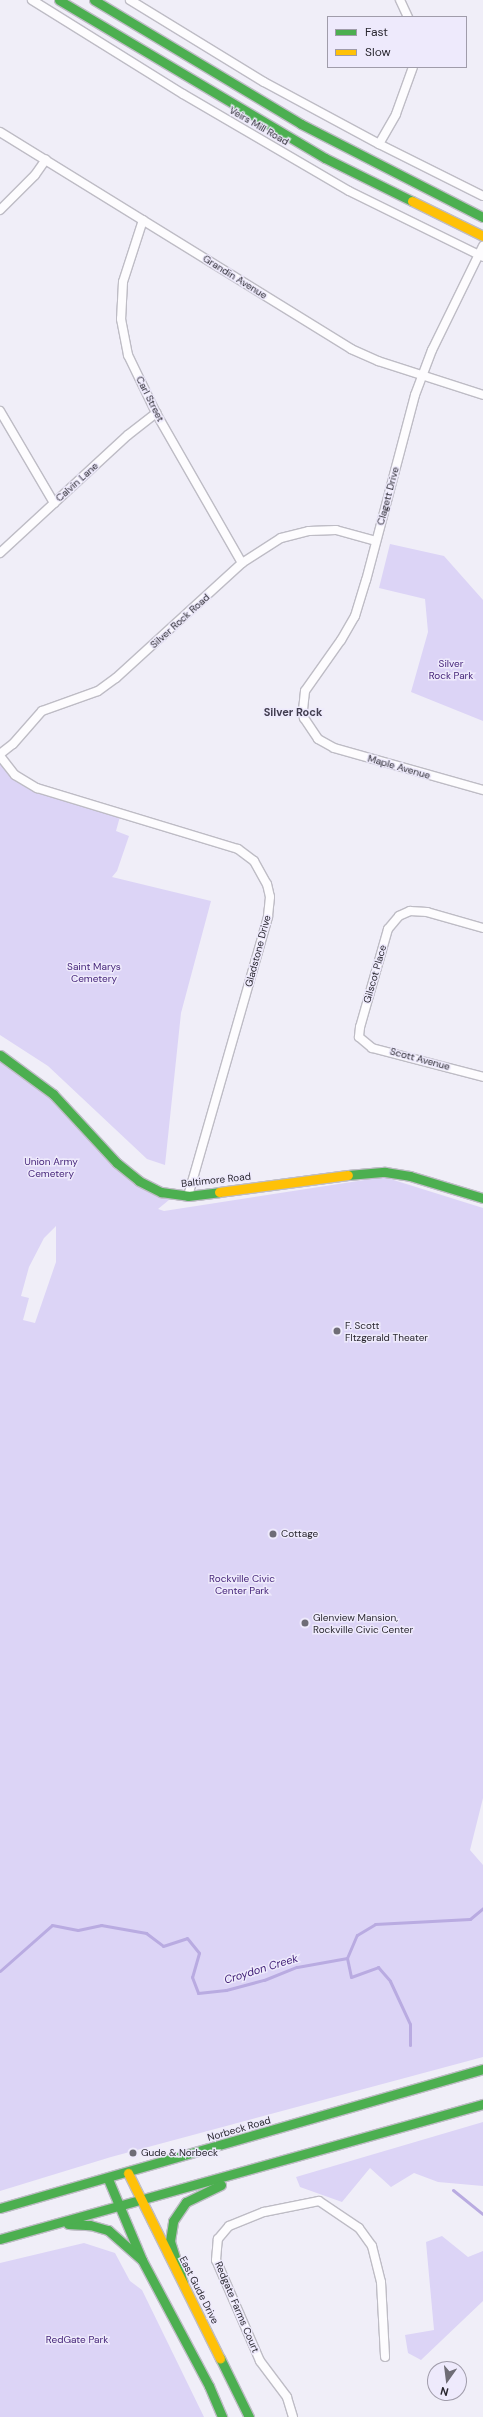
<!DOCTYPE html>
<html>
<head>
<meta charset="utf-8">
<style>
	body { margin:0 }
	#map { position:relative; width:483px; height:2417px; overflow:hidden; background:#f0eef8; font-family:"DM Sans",sans-serif }
	div>[style] { position:absolute }
	.green>* { inset:0; background:#dcd4f6 }
	.stream>* { height:3px; margin:-1.5px; padding:0 1.5px; transform-origin:1.5px; border-radius:1.5px; background:#b9abe1 }
	.roads { filter:drop-shadow(1px 0 #bebcc5) drop-shadow(-1px 0 #bebcc5) drop-shadow(0 1px #bebcc5) drop-shadow(0 -1px #bebcc5) }
	.street>* { height:8px; margin:-4px; padding:0 4px; transform-origin:4px; border-radius:4px; background:#fdfcfe }
	.fast>* { height:9px; margin:-4.5px; padding:0 4.5px; transform-origin:4.5px; border-radius:4.5px; background:#4caf50 }
	.slow>* { height:9px; margin:-4.5px; padding:0 4.5px; transform-origin:4.5px; border-radius:4.5px; background:#ffc107 }
	.dots>* { width:11px; height:11px; translate:-50% -50%; box-sizing:border-box; border:2px solid #eeeafc; border-radius:50% }
	span { translate:-50% -50%; white-space:nowrap; text-align:center; line-height:1.15; -webkit-text-stroke:3px #eeeafc; paint-order:stroke }
	.street-label { font-size:10px; color:#2a2830 }
	.park-label { font-size:10px; color:#401f75 }
	.poi-label { font-size:10px; color:#2a2830 }
	.left { translate:0 -50%; text-align:left }
	.neighbourhood-label { font-size:11px; color:#423e50; font-weight:700 }
	.water-label { font-size:11px; color:#432278; font-style:italic }
	.legend { position:absolute; left:327px; top:16px; width:140px; height:52px; box-sizing:border-box; background:#eeeafc; border:1px solid #a09caa; margin:0; padding:5px 7px; list-style:none; font-size:12px; color:#2a2830 }
	.legend li { display:flex; align-items:center; gap:8px; height:20px }
	.legend b { width:20px; border:1px solid #a09caa }
	.north { position:absolute; left:427px; top:2361px; width:40px; height:40px; box-sizing:border-box; background:#eeeafc; border:1px solid #a09caa; border-radius:50%; rotate:194deg; font-size:11px; font-weight:700; line-height:16px; text-align:center; color:#2a2830 }
	.north::after { content:''; display:block; margin:auto; width:14px; height:18px; background:#6f6d76; clip-path:polygon(50% 0,100% 100%,50% 72%,0 100%) }
</style>
</head>
<body>
<div id="map">
	<div class="green">
		<div style="clip-path:polygon(390px 544px,444px 556px,483px 600px,483px 721px,411px 692px,428px 632px,425px 599px,379px 588px)"></div>
		<div style="clip-path:polygon(0 756px,15px 775px,46px 790px,121px 813px,116px 831px,129px 836px,117px 871px,112px 877px,211px 901px,181px 1013px,165px 1165px,147px 1159px,48px 1066px,0 1035px)"></div>
		<div style="clip-path:polygon(evenodd,0 1055px,13px 1063px,117px 1163px,175px 1195px,158px 1209px,164px 1211px,384px 1177px,483px 1208px,483px 1798px,470px 1850px,483px 1865px,483px 2057px,111px 2157px,0 2191px,0 1055px,56px 1226px,56px 1262px,35px 1323px,23px 1320px,29px 1298px,21px 1296px,29px 1267px,44px 1238px,56px 1226px)"></div>
		<div style="clip-path:polygon(483px 2122px,483px 2186px,438px 2182px,414px 2173px,391px 2187px,370px 2168px,342px 2202px,300px 2187px,296px 2177px)"></div>
		<div style="clip-path:polygon(442px 2236px,468px 2257px,483px 2251px,483px 2301px,421px 2360px,408px 2353px,405px 2335px,434px 2330px,426px 2242px)"></div>
		<div style="clip-path:polygon(84px 2243px,115px 2253px,130px 2281px,142px 2290px,204px 2417px,0 2417px,0 2263px)"></div>
	</div>
	<div class="stream">
		<div style="left:347px;top:1958px;width:19px;rotate:78deg"></div>
		<div style="left:351px;top:1977px;width:29px;rotate:-20deg"></div>
		<div style="left:378px;top:1967px;width:18px;rotate:49deg"></div>
		<div style="left:390px;top:1981px;width:47px;rotate:65.1deg"></div>
		<div style="left:410px;top:2024px;width:21px;rotate:90deg"></div>
		<div style="left:0;top:1971px;width:69px;rotate:-41.5deg"></div>
		<div style="left:52px;top:1925px;width:26px;rotate:11deg"></div>
		<div style="left:78px;top:1930px;width:24px;rotate:-12deg"></div>
		<div style="left:101px;top:1925px;width:46px;rotate:10.1deg"></div>
		<div style="left:146px;top:1933px;width:21px;rotate:37deg"></div>
		<div style="left:163px;top:1946px;width:25px;rotate:-18deg"></div>
		<div style="left:187px;top:1938px;width:19px;rotate:51deg"></div>
		<div style="left:199px;top:1953px;width:25px;rotate:106deg"></div>
		<div style="left:192px;top:1977px;width:17px;rotate:69deg"></div>
		<div style="left:198px;top:1993px;width:28px;rotate:-6deg"></div>
		<div style="left:226px;top:1990px;width:39px;rotate:-15deg"></div>
		<div style="left:264px;top:1980px;width:35px;rotate:-22deg"></div>
		<div style="left:297px;top:1967px;width:51px;rotate:-10.2deg"></div>
		<div style="left:347px;top:1958px;width:25px;rotate:-67deg"></div>
		<div style="left:357px;top:1935px;width:21px;rotate:-31deg"></div>
		<div style="left:375px;top:1924px;width:95px;rotate:-3deg"></div>
		<div style="left:470px;top:1919px;width:17px;rotate:-40deg"></div>
		<div style="left:453px;top:2190px;width:38px;rotate:39deg"></div>
	</div>
	<div class="roads">
		<div class="street">
			<div style="left:32px;top:0;width:178px;rotate:31.9deg"></div>
			<div style="left:183px;top:94px;width:192px;rotate:30.3deg"></div>
			<div style="left:349px;top:191px;width:149px;rotate:26.2deg"></div>
			<div style="left:130px;top:0;width:157px;rotate:31.5deg"></div>
			<div style="left:264px;top:82px;width:131px;rotate:28.3deg"></div>
			<div style="left:379px;top:144px;width:116px;rotate:26.6deg"></div>
			<div style="left:400px;top:0;width:19px;rotate:65deg"></div>
			<div style="left:0;top:132px;width:413px;rotate:31.7deg"></div>
			<div style="left:351px;top:349px;width:30px;rotate:24deg"></div>
			<div style="left:378px;top:361px;width:110px;rotate:17.9deg"></div>
			<div style="left:379px;top:144px;width:34px;rotate:-60deg"></div>
			<div style="left:396px;top:114px;width:50px;rotate:-70.1deg"></div>
			<div style="left:0;top:210px;width:49px;rotate:-45deg"></div>
			<div style="left:35px;top:175px;width:19px;rotate:-55deg"></div>
			<div style="left:143px;top:220px;width:65px;rotate:107.9deg"></div>
			<div style="left:123px;top:282px;width:37px;rotate:93deg"></div>
			<div style="left:121px;top:319px;width:37px;rotate:79deg"></div>
			<div style="left:128px;top:355px;width:64px;rotate:64.2deg"></div>
			<div style="left:156px;top:413px;width:173px;rotate:60.2deg"></div>
			<div style="left:483px;top:246px;width:116px;rotate:116.1deg"></div>
			<div style="left:432px;top:350px;width:48px;rotate:110.7deg"></div>
			<div style="left:415px;top:395px;width:191px;rotate:104.8deg"></div>
			<div style="left:366px;top:580px;width:38px;rotate:107deg"></div>
			<div style="left:355px;top:616px;width:28px;rotate:120deg"></div>
			<div style="left:341px;top:640px;width:62px;rotate:125.2deg"></div>
			<div style="left:305px;top:691px;width:19px;rotate:96deg"></div>
			<div style="left:303px;top:710px;width:8px;rotate:83deg"></div>
			<div style="left:304px;top:718px;width:25px;rotate:56deg"></div>
			<div style="left:318px;top:739px;width:18px;rotate:29deg"></div>
			<div style="left:334px;top:748px;width:155px;rotate:15.7deg"></div>
			<div style="left:0;top:411px;width:107px;rotate:59.6deg"></div>
			<div style="left:0;top:553px;width:174px;rotate:-42.7deg"></div>
			<div style="left:128px;top:435px;width:36px;rotate:-38deg"></div>
			<div style="left:0;top:754px;width:16px;rotate:-38deg"></div>
			<div style="left:13px;top:744px;width:44px;rotate:-48.7deg"></div>
			<div style="left:42px;top:711px;width:59px;rotate:-19.7deg"></div>
			<div style="left:98px;top:691px;width:22px;rotate:-36deg"></div>
			<div style="left:116px;top:678px;width:171px;rotate:-42.4deg"></div>
			<div style="left:242px;top:563px;width:46px;rotate:-32.7deg"></div>
			<div style="left:281px;top:538px;width:29px;rotate:-14deg"></div>
			<div style="left:309px;top:531px;width:27px;rotate:-2deg"></div>
			<div style="left:336px;top:530px;width:41px;rotate:15.4deg"></div>
			<div style="left:0;top:756px;width:24px;rotate:52deg"></div>
			<div style="left:15px;top:775px;width:26px;rotate:31deg"></div>
			<div style="left:37px;top:788px;width:210px;rotate:16.9deg"></div>
			<div style="left:238px;top:849px;width:20px;rotate:37deg"></div>
			<div style="left:254px;top:861px;width:26px;rotate:61deg"></div>
			<div style="left:267px;top:884px;width:13px;rotate:77deg"></div>
			<div style="left:270px;top:897px;width:20px;rotate:96deg"></div>
			<div style="left:268px;top:917px;width:290px;rotate:106deg"></div>
			<div style="left:483px;top:928px;width:58px;rotate:-164.1deg"></div>
			<div style="left:427px;top:912px;width:17px;rotate:-177deg"></div>
			<div style="left:410px;top:911px;width:12px;rotate:156deg"></div>
			<div style="left:399px;top:916px;width:17px;rotate:130deg"></div>
			<div style="left:388px;top:929px;width:102px;rotate:105.9deg"></div>
			<div style="left:360px;top:1027px;width:10px;rotate:96deg"></div>
			<div style="left:359px;top:1037px;width:17px;rotate:40deg"></div>
			<div style="left:372px;top:1048px;width:115px;rotate:14.6deg"></div>
			<div style="left:293px;top:2417px;width:21px;rotate:-107deg"></div>
			<div style="left:287px;top:2397px;width:45px;rotate:-126.9deg"></div>
			<div style="left:260px;top:2361px;width:110px;rotate:-113.5deg"></div>
			<div style="left:216px;top:2260px;width:21px;rotate:-85deg"></div>
			<div style="left:218px;top:2239px;width:17px;rotate:-50deg"></div>
			<div style="left:229px;top:2226px;width:38px;rotate:-22deg"></div>
			<div style="left:264px;top:2212px;width:56px;rotate:-11.3deg"></div>
			<div style="left:319px;top:2201px;width:48px;rotate:34deg"></div>
			<div style="left:359px;top:2228px;width:22px;rotate:54deg"></div>
			<div style="left:372px;top:2246px;width:37px;rotate:76deg"></div>
			<div style="left:381px;top:2282px;width:75px;rotate:86.9deg"></div>
		</div>
		<div class="fast">
			<div style="left:59px;top:0;width:309px;rotate:30.7deg"></div>
			<div style="left:325px;top:158px;width:97px;rotate:26.3deg"></div>
			<div style="left:94px;top:0;width:241px;rotate:30.9deg"></div>
			<div style="left:301px;top:124px;width:204px;rotate:27.1deg"></div>
			<div style="left:0;top:1055px;width:66px;rotate:36.3deg"></div>
			<div style="left:53px;top:1094px;width:94px;rotate:47.2deg"></div>
			<div style="left:117px;top:1163px;width:28px;rotate:39deg"></div>
			<div style="left:139px;top:1181px;width:25px;rotate:27deg"></div>
			<div style="left:161px;top:1192px;width:27px;rotate:8deg"></div>
			<div style="left:188px;top:1196px;width:31px;rotate:-7deg"></div>
			<div style="left:348px;top:1175px;width:37px;rotate:-5deg"></div>
			<div style="left:385px;top:1172px;width:25px;rotate:9deg"></div>
			<div style="left:410px;top:1176px;width:76px;rotate:16.8deg"></div>
			<div style="left:108px;top:2179px;width:88px;rotate:67.2deg"></div>
			<div style="left:142px;top:2260px;width:143px;rotate:62deg"></div>
			<div style="left:209px;top:2386px;width:34px;rotate:67deg"></div>
			<div style="left:0;top:2208px;width:503px;rotate:-16.06deg"></div>
			<div style="left:68px;top:2224px;width:22px;rotate:3deg"></div>
			<div style="left:90px;top:2225px;width:19px;rotate:16deg"></div>
			<div style="left:108px;top:2230px;width:45px;rotate:41.4deg"></div>
			<div style="left:0;top:2239px;width:502px;rotate:-15.62deg"></div>
			<div style="left:183px;top:2283px;width:44px;rotate:-107.2deg"></div>
			<div style="left:170px;top:2241px;width:20px;rotate:-81deg"></div>
			<div style="left:173px;top:2221px;width:23px;rotate:-56deg"></div>
			<div style="left:186px;top:2202px;width:39px;rotate:-26deg"></div>
			<div style="left:220px;top:2358px;width:66px;rotate:63.8deg"></div>
		</div>
		<div class="slow">
			<div style="left:412px;top:201px;width:79px;rotate:26.2deg"></div>
			<div style="left:219px;top:1192px;width:130px;rotate:-7.5deg"></div>
			<div style="left:128px;top:2173px;width:207px;rotate:63.6deg"></div>
		</div>
	</div>
	<div class="dots">
		<div style="left:337px;top:1331px;background:#6f6d76"></div>
		<div style="left:273px;top:1534px;background:#6f6d76"></div>
		<div style="left:305px;top:1623px;background:#6f6d76"></div>
		<div style="left:133px;top:2153px;background:#6f6d76"></div>
	</div>
	<div class="street-label">
		<span style="left:259px;top:126px;rotate:30deg">Veirs Mill Road</span>
		<span style="left:235px;top:277px;rotate:32deg">Grandin Avenue</span>
		<span style="left:150px;top:399px;rotate:63deg">Carl Street</span>
		<span style="left:77px;top:482px;rotate:-42deg">Calvin Lane</span>
		<span style="left:388px;top:496px;rotate:-75deg">Clagett Drive</span>
		<span style="left:180px;top:621px;rotate:-42deg">Silver Rock Road</span>
		<span style="left:399px;top:767px;rotate:16deg">Maple Avenue</span>
		<span style="left:258px;top:951px;rotate:-75deg">Gladstone Drive</span>
		<span style="left:375px;top:974px;rotate:-74deg">Gilscot Place</span>
		<span style="left:420px;top:1059px;rotate:15deg">Scott Avenue</span>
		<span style="left:216px;top:1180px;rotate:-6deg">Baltimore Road</span>
		<span style="left:239px;top:2129px;rotate:-16deg">Norbeck Road</span>
		<span style="left:199px;top:2290px;rotate:63deg">East Gude Drive</span>
		<span style="left:237px;top:2307px;rotate:67deg">Redgate Farms Court</span>
	</div>
	<div class="park-label">
		<span style="left:451px;top:669px">Silver<br>Rock Park</span>
		<span style="left:94px;top:972px">Saint Marys<br>Cemetery</span>
		<span style="left:51px;top:1167px">Union Army<br>Cemetery</span>
		<span style="left:242px;top:1584px">Rockville Civic<br>Center Park</span>
		<span style="left:77px;top:2340px">RedGate Park</span>
	</div>
	<div class="poi-label">
		<span class="left" style="left:345px;top:1331px">F. Scott<br>FItzgerald Theater</span>
		<span class="left" style="left:281px;top:1534px">Cottage</span>
		<span class="left" style="left:313px;top:1623px">Glenview Mansion,<br>Rockville Civic Center</span>
		<span class="left" style="left:141px;top:2153px">Gude &amp; Norbeck</span>
	</div>
	<div class="neighbourhood-label">
		<span style="left:293px;top:712px">Silver Rock</span>
	</div>
	<div class="water-label">
		<span style="left:261px;top:1969px;rotate:-17deg">Croydon Creek</span>
	</div>
	<ul class="legend">
	<li><b style="height:5px;background:#4caf50"></b>Fast</li>
	<li><b style="height:5px;background:#ffc107"></b>Slow</li>
	</ul>
	<div class="north">N</div>
</div>
</body>
</html>
